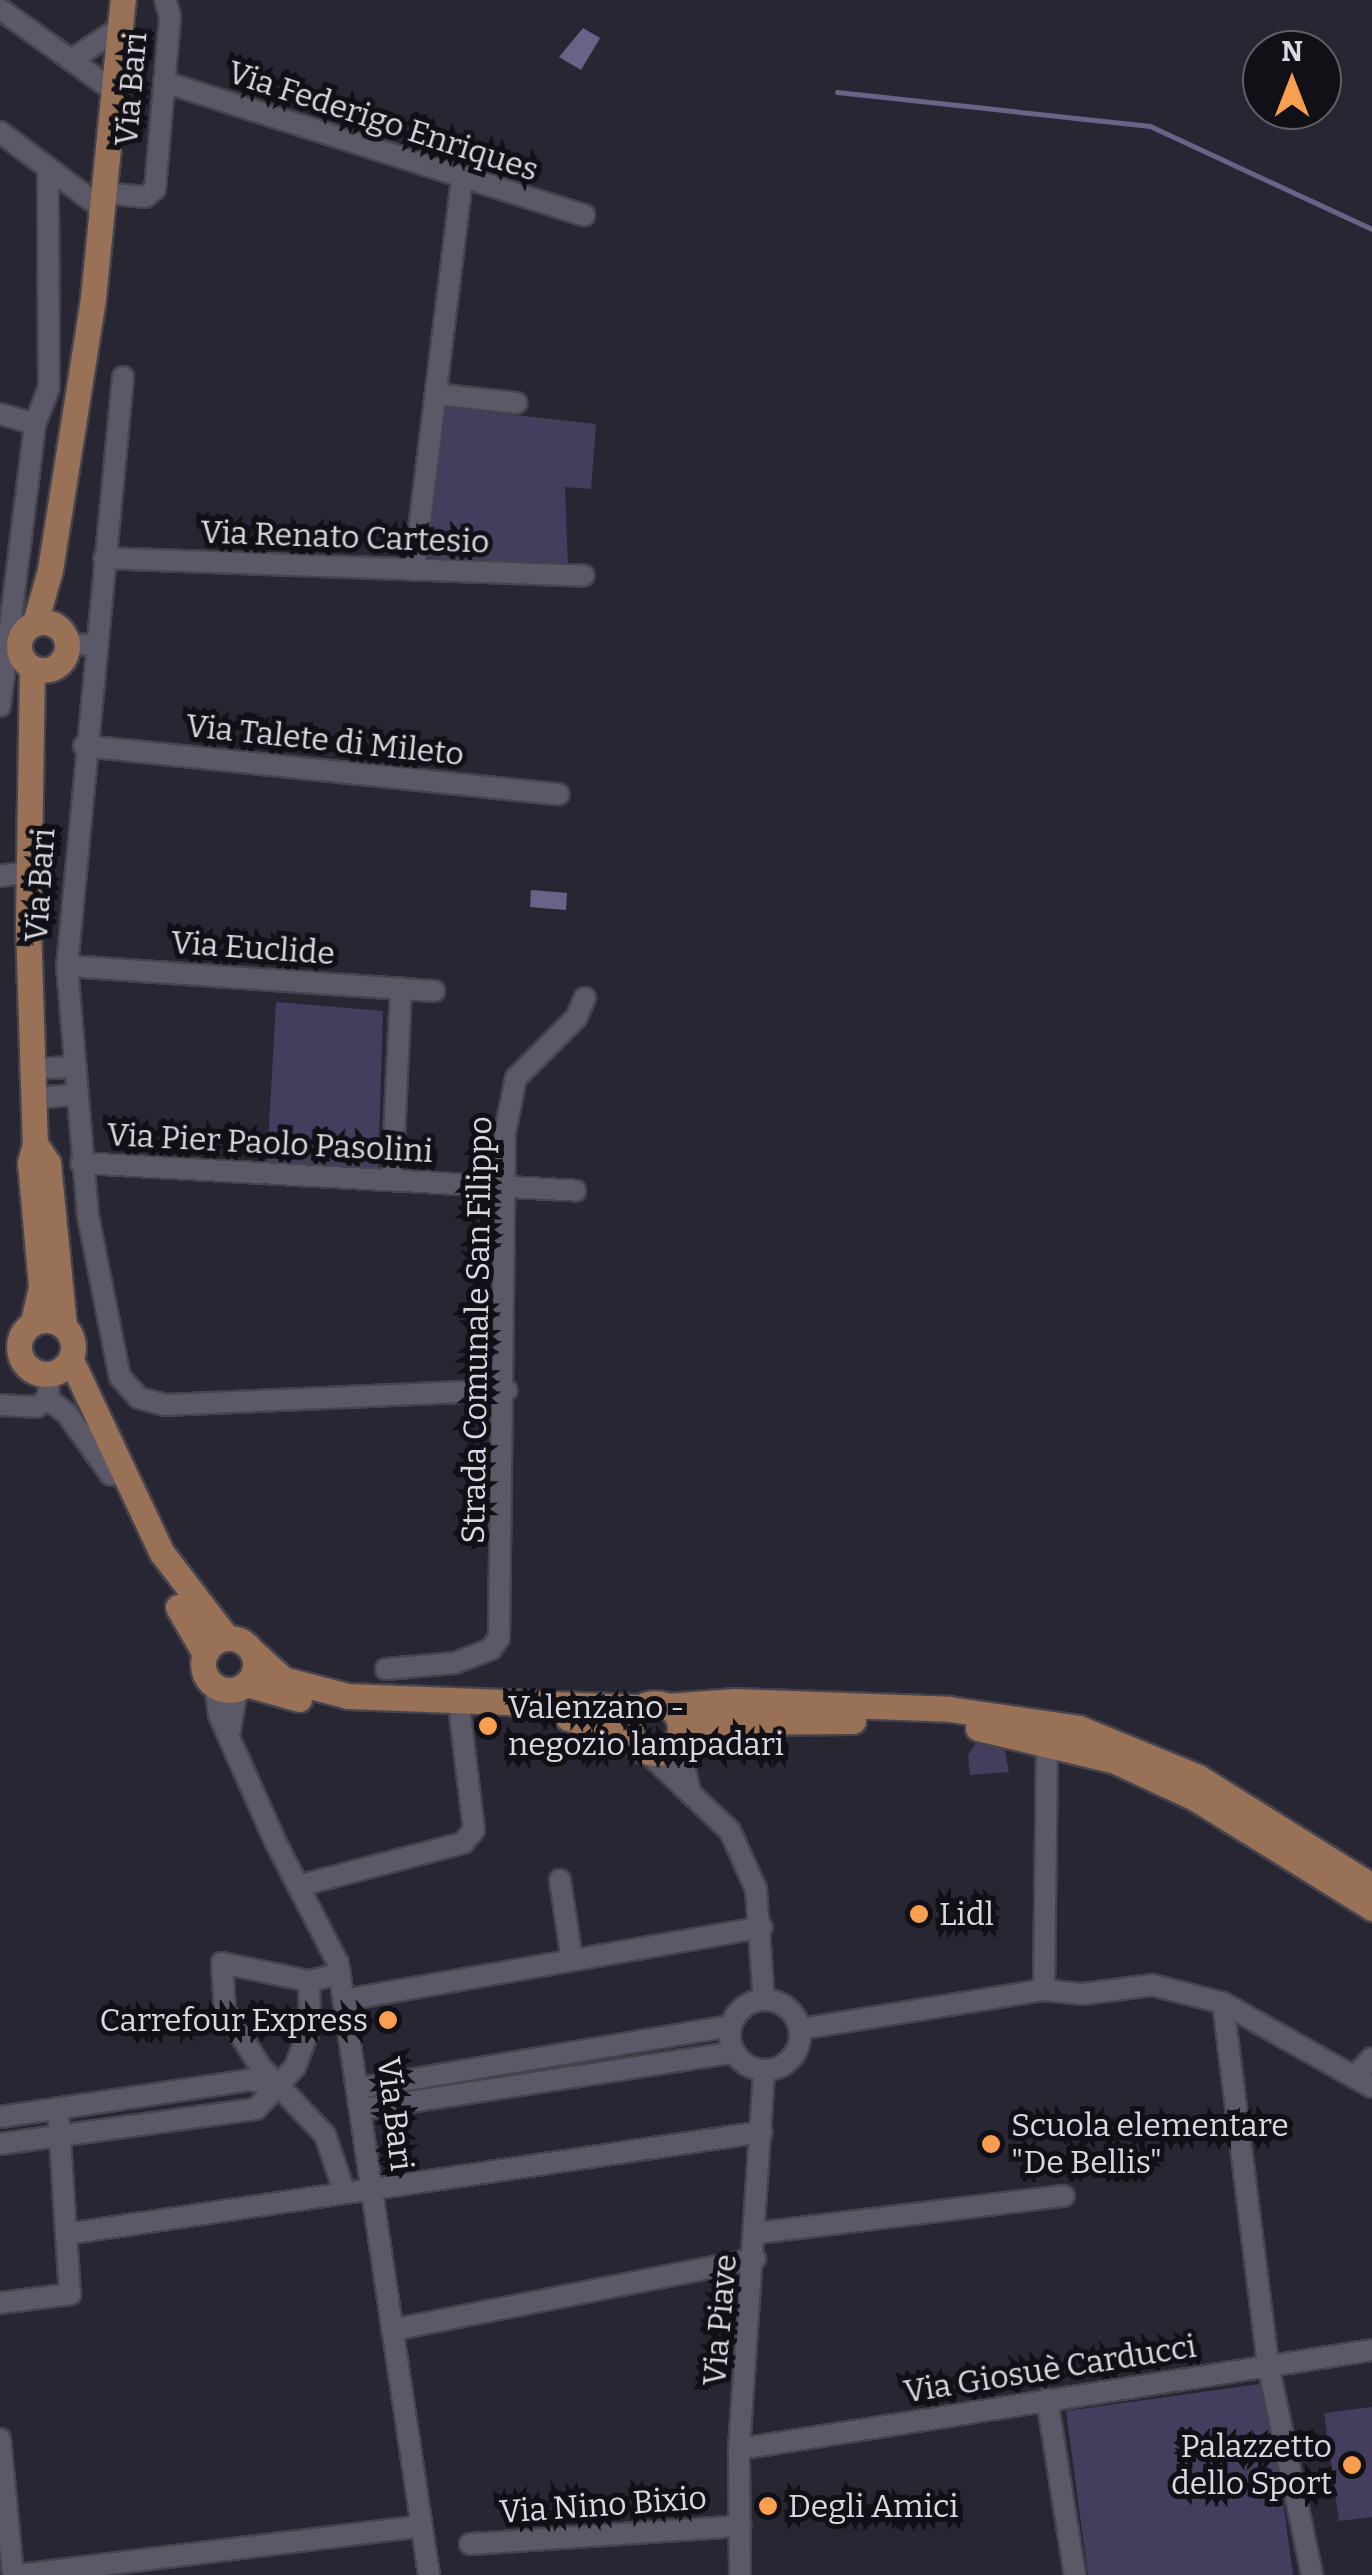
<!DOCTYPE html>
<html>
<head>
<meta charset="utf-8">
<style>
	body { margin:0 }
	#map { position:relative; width:1372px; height:2575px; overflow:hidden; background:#292633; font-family:Bitter,serif }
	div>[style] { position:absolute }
	.green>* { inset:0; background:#443d5d }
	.water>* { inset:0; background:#6a6287 }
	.stream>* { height:5px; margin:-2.5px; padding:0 2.5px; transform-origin:2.5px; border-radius:2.5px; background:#6a6287 }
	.roads { filter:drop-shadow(2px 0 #45444e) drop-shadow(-2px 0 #45444e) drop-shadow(0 2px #45444e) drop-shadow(0 -2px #45444e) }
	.minor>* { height:20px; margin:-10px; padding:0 10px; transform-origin:10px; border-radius:10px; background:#5b5867 }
	.minor>.ring { margin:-10px; padding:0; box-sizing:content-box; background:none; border:20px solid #5b5867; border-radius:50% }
	.major>* { height:25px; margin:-12.5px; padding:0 12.5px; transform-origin:12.5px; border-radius:12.5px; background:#997156 }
	.major>.ring { margin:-12.5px; padding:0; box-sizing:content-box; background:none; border:25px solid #997156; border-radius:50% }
	.dots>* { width:28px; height:28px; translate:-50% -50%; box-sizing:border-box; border:5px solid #111016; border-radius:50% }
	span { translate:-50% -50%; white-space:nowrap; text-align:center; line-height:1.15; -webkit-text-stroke:10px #111016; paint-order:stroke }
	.street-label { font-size:32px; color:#dad9e1 }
	.poi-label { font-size:32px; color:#dad9e1 }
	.left { translate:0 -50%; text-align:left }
	.right { translate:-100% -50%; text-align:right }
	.north { position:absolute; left:1242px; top:30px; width:100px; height:100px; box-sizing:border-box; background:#111016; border:2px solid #616067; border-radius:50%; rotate:0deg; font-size:28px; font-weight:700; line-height:40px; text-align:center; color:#dad9e1 }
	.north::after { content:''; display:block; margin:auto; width:35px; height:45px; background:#fa9f4f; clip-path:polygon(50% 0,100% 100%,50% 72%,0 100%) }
</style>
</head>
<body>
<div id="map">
	<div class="green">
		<div style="clip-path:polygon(442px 407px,596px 424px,591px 489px,565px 487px,568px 567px,424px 557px)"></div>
		<div style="clip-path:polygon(276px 1002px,383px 1011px,378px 1171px,267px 1162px)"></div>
		<div style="clip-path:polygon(976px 1743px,1004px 1746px,1009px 1772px,970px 1775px,968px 1755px)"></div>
		<div style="clip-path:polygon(1267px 2383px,1293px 2575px,1088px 2575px,1066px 2411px)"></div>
		<div style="clip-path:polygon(1372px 2407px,1372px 2517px,1339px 2521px,1324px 2413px)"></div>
	</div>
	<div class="water">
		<div style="clip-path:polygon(583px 28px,600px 38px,581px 70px,559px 57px)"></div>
		<div style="clip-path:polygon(531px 890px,567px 893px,566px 910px,530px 907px)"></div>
	</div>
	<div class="stream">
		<div style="left:837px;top:92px;width:315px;rotate:6.2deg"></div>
		<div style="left:1150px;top:126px;width:245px;rotate:24.9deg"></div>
	</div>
	<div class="roads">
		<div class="minor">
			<div style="left:0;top:9px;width:140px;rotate:35.7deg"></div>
			<div style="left:74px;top:58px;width:55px;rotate:-33.1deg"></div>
			<div style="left:164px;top:82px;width:441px;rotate:17.6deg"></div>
			<div style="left:0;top:132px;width:129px;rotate:36.8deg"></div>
			<div style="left:105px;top:193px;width:40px;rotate:5.7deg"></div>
			<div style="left:145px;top:197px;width:13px;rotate:-39deg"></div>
			<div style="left:155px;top:189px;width:174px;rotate:-85deg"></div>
			<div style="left:170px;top:16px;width:17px;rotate:-107deg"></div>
			<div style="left:123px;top:377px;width:592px;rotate:95.43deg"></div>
			<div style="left:67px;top:966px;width:251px;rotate:85.2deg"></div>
			<div style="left:88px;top:1216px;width:164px;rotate:78.8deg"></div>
			<div style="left:120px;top:1377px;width:28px;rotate:48deg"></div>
			<div style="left:139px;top:1398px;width:27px;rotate:15deg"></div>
			<div style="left:165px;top:1405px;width:342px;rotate:-2.5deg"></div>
			<div style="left:436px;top:394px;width:81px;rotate:6.4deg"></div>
			<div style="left:0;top:414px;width:36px;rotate:16deg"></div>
			<div style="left:104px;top:558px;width:480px;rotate:2.1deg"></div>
			<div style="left:414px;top:570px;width:393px;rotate:-83deg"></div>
			<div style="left:67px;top:644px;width:26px;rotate:2deg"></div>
			<div style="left:0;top:706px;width:284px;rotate:-82.9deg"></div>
			<div style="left:35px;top:424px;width:39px;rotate:-69deg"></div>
			<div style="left:49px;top:388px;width:220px;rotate:-90.3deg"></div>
			<div style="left:84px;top:746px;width:477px;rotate:5.8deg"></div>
			<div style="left:0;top:876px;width:28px;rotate:-8deg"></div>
			<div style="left:67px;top:966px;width:368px;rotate:3.9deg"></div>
			<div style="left:30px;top:1069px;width:42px;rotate:-2.7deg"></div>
			<div style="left:33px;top:1098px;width:41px;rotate:-4.2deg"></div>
			<div style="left:81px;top:1163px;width:495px;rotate:3.2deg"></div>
			<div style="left:392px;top:1180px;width:192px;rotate:-87.3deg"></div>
			<div style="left:48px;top:1399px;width:24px;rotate:38deg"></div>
			<div style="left:67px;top:1414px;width:75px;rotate:54.2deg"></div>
			<div style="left:48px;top:1399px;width:24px;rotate:-88deg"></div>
			<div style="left:0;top:1405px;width:36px;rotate:3deg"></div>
			<div style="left:36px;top:1407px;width:14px;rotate:-34deg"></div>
			<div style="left:386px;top:1669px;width:69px;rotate:-5deg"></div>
			<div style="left:455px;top:1663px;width:39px;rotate:-21deg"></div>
			<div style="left:491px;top:1649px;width:14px;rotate:-54deg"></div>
			<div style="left:499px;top:1638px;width:506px;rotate:-89.32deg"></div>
			<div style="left:505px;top:1132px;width:55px;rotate:-78.5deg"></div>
			<div style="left:516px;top:1078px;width:85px;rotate:-45deg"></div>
			<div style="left:576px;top:1018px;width:22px;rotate:-66deg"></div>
			<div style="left:215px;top:1686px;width:29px;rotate:82deg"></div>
			<div style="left:219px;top:1715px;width:140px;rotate:66deg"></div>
			<div style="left:276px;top:1843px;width:135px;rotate:62.7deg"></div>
			<div style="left:338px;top:1963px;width:619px;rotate:81.54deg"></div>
			<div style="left:230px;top:1730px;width:42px;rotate:-80.3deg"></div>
			<div style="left:677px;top:1739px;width:49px;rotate:76deg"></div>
			<div style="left:647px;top:1752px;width:115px;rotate:43.6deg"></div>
			<div style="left:730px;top:1831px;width:64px;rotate:65.9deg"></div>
			<div style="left:756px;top:1889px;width:111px;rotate:85.9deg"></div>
			<div style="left:560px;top:1880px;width:81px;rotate:81.5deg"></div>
			<div style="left:298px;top:1886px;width:171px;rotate:-14.6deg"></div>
			<div style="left:463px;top:1843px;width:17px;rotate:-50deg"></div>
			<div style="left:474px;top:1830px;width:117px;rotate:-96.9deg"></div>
			<div style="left:309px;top:1981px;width:89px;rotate:-168.3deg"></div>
			<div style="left:222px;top:1963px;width:48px;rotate:86.4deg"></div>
			<div style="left:225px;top:2011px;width:65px;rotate:57.5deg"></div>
			<div style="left:260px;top:2066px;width:95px;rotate:46.7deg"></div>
			<div style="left:325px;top:2135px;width:61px;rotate:71deg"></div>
			<div style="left:1044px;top:1990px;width:250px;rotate:-89.3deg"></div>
			<div style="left:345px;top:2000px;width:423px;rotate:-9.9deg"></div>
			<div class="ring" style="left:730px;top:2000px;width:50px;height:50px"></div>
			<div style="left:1223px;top:2003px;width:364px;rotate:82.9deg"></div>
			<div style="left:1268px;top:2364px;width:216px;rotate:78.2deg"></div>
			<div style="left:800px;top:2029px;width:247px;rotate:-9.1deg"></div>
			<div style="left:1044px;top:1990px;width:39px;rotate:6deg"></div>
			<div style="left:1083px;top:1994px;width:70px;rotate:-7.4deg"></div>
			<div style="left:1152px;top:1985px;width:73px;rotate:14.2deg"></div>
			<div style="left:1223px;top:2003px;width:171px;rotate:29.4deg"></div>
			<div style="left:1354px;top:2077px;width:26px;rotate:-47deg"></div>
			<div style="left:360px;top:2088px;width:376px;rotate:-9.5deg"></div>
			<div style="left:363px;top:2109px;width:375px;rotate:-8.7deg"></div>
			<div style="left:0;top:2117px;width:254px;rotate:-8.4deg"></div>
			<div style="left:251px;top:2080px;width:28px;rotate:15deg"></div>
			<div style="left:0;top:2144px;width:258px;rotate:-7.8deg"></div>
			<div style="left:256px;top:2109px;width:57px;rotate:-47.1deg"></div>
			<div style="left:295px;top:2067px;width:43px;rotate:-69.4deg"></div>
			<div style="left:310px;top:2027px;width:46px;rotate:-91.2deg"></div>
			<div style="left:309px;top:1981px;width:32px;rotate:-13deg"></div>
			<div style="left:757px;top:2233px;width:309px;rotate:-6.9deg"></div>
			<div style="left:66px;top:2234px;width:703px;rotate:-8.34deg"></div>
			<div style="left:0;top:2303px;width:71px;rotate:-7.3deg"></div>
			<div style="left:70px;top:2294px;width:172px;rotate:-93.7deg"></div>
			<div style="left:392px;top:2330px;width:370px;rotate:-11.1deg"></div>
			<div style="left:1047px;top:2399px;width:178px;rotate:81deg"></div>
			<div style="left:0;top:2439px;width:137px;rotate:84.5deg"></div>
			<div style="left:739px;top:2449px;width:641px;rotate:-8.89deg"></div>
			<div style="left:470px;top:2544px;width:271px;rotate:-3.8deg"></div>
			<div style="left:18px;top:2575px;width:406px;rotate:-6.9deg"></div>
			<div style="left:740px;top:2575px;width:126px;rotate:-90.5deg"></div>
			<div style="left:739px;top:2449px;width:380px;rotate:-86.2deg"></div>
		</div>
		<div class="major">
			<div class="ring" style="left:19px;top:622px;width:23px;height:23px"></div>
			<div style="left:35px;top:623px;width:55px;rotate:-74.2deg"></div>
			<div style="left:50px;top:570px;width:275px;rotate:-81deg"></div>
			<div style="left:93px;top:298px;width:300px;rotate:-84.3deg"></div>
			<div style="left:32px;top:668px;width:257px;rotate:90.9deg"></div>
			<div style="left:28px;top:925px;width:219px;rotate:88.2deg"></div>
			<div style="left:35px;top:1144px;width:20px;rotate:105deg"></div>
			<div style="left:30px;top:1163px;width:124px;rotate:84.9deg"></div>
			<div style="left:41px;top:1287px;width:37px;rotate:103deg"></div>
			<div style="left:35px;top:1144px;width:23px;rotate:56deg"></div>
			<div style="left:48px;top:1163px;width:164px;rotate:84.4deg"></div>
			<div class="ring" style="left:19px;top:1320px;width:29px;height:29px"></div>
			<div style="left:71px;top:1360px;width:213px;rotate:64.8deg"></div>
			<div style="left:162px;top:1553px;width:107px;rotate:52.6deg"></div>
			<div style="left:178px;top:1607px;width:54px;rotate:60.1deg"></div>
			<div class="ring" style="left:203px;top:1638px;width:27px;height:27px"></div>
			<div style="left:251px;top:1650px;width:43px;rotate:42.2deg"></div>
			<div style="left:283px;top:1679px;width:67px;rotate:14.7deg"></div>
			<div style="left:348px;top:1696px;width:293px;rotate:2.2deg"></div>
			<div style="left:246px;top:1684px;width:55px;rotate:15.8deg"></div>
			<div class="ring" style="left:630px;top:1703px;width:25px;height:25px"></div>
			<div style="left:667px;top:1706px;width:68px;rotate:-4.2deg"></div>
			<div style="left:735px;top:1701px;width:214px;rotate:2.1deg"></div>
			<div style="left:949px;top:1709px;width:131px;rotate:8.3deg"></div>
			<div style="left:1079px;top:1728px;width:129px;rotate:22.4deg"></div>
			<div style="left:1198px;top:1777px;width:205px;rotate:32.1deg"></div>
			<div style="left:568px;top:1718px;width:66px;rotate:15.9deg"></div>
			<div style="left:978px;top:1728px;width:141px;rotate:13.5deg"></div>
			<div style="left:1115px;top:1761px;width:86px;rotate:24.8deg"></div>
			<div style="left:1193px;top:1797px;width:211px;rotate:31.8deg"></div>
			<div style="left:680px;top:1732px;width:30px;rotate:-20deg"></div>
			<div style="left:708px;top:1722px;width:145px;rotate:-0.4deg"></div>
		</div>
	</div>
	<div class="dots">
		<div style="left:488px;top:1726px;background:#fa9f4f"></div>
		<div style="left:919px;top:1914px;background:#fa9f4f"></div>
		<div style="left:388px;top:2020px;background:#fa9f4f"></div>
		<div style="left:991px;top:2144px;background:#fa9f4f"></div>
		<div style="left:1352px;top:2465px;background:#fa9f4f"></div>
		<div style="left:768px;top:2506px;background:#fa9f4f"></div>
	</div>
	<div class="street-label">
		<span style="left:131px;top:89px;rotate:-85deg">Via Bari</span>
		<span style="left:383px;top:121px;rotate:18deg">Via Federigo Enriques</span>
		<span style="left:345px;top:537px;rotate:2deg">Via Renato Cartesio</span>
		<span style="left:325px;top:740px;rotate:6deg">Via Talete di Mileto</span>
		<span style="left:40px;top:885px;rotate:-86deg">Via Bari</span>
		<span style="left:253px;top:948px;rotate:4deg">Via Euclide</span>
		<span style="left:270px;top:1143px;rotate:3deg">Via Pier Paolo Pasolini</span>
		<span style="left:477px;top:1330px;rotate:-89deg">Strada Comunale San Filippo</span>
		<span style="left:395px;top:2114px;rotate:83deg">Via Bari</span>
		<span style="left:720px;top:2320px;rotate:-85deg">Via Piave</span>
		<span style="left:1050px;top:2369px;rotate:-9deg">Via Giosuè Carducci</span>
		<span style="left:603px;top:2505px;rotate:-4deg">Via Nino Bixio</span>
	</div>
	<div class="poi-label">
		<span class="left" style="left:508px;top:1726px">Valenzano -<br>negozio lampadari</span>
		<span class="left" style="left:939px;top:1914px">Lidl</span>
		<span class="right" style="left:368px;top:2020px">Carrefour Express</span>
		<span class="left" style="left:1011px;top:2144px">Scuola elementare<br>"De Bellis"</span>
		<span class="right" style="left:1332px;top:2465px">Palazzetto<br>dello Sport</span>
		<span class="left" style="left:788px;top:2506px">Degli Amici</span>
	</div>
	<div class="north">N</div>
</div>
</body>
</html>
